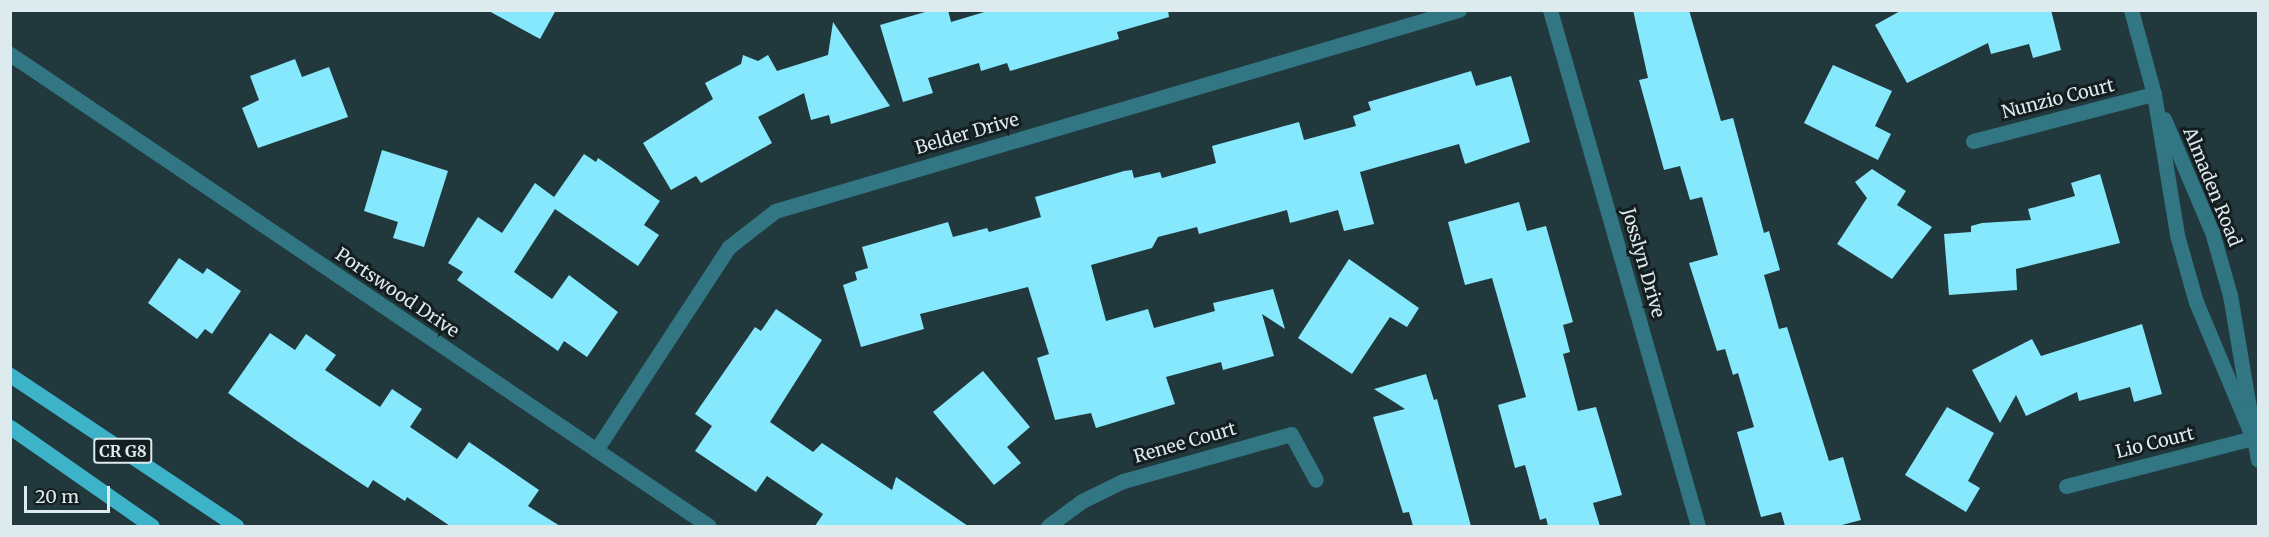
<!DOCTYPE html>
<html>
<head>
<meta charset="utf-8">
<style>
	body { margin:0 }
	#map { position:relative; width:2269px; height:537px; overflow:hidden; background:#21383d; font-family:Merriweather,serif }
	div>[style] { position:absolute }
	.building>* { inset:0; background:#85e8fc }
	.minor>* { height:15px; margin:-7.5px; padding:0 7.5px; transform-origin:7.5px; border-radius:7.5px; background:#327683 }
	.major>* { height:15px; margin:-7.5px; padding:0 7.5px; transform-origin:7.5px; border-radius:7.5px; background:#3cb3c8 }
	span { translate:-50% -50%; white-space:nowrap; text-align:center; line-height:1.15; -webkit-text-stroke:6px #141e20; paint-order:stroke }
	.shield-label span { padding:2px 4px; background:#141e20; border:2px solid; border-radius:4px; -webkit-text-stroke-width:0 }
	.shield-label { font-size:16px; color:#deebee; font-weight:700 }
	.street-label { font-size:18px; color:#deebee }
	.frame { position:absolute; inset:0; border:12px solid #deebee; pointer-events:none }
	.scale { position:absolute; left:24px; top:486px; width:86px; height:27px; box-sizing:border-box; border:3px solid #deebee; border-top:0; padding-left:8px; font-size:18px; line-height:21px; white-space:nowrap; color:#deebee; -webkit-text-stroke:4px #141e20; paint-order:stroke }
</style>
</head>
<body>
<div id="map">
	<div class="building">
		<div style="clip-path:polygon(487px 10px,556px 10px,540px 39px)"></div>
		<div style="clip-path:polygon(932px 10px,948px 10px,951px 22px,991px 10px,1168px 10px,1169px 17px,1117px 32px,1119px 39px,1010px 71px,1007px 63px,981px 71px,979px 63px,928px 78px,933px 93px,903px 102px,880px 25px)"></div>
		<div style="clip-path:polygon(1633px 10px,1689px 10px,1721px 121px,1733px 118px,1764px 233px,1769px 231px,1780px 270px,1764px 275px,1779px 329px,1787px 327px,1829px 461px,1843px 457px,1861px 520px,1838px 526px,1785px 526px,1781px 512px,1761px 517px,1737px 432px,1754px 427px,1738px 373px,1733px 375px,1725px 349px,1717px 351px,1689px 263px,1718px 255px,1702px 197px,1690px 200px,1680px 166px,1664px 170px,1639px 80px,1648px 78px)"></div>
		<div style="clip-path:polygon(1902px 10px,2051px 10px,2061px 50px,2033px 58px,2029px 44px,1991px 54px,1988px 43px,1907px 83px,1875px 25px)"></div>
		<div style="clip-path:polygon(833px 22px,890px 106px,831px 124px,829px 115px,811px 120px,804px 93px,758px 117px,772px 143px,701px 183px,696px 176px,671px 190px,643px 143px,713px 99px,705px 83px,741px 64px,743px 55px,758px 61px,768px 55px,777px 71px,828px 55px)"></div>
		<div style="clip-path:polygon(295px 59px,302px 77px,329px 67px,348px 117px,258px 148px,242px 108px,259px 100px,250px 76px)"></div>
		<div style="clip-path:polygon(1833px 65px,1892px 91px,1875px 126px,1891px 134px,1878px 160px,1804px 123px)"></div>
		<div style="clip-path:polygon(1471px 71px,1476px 86px,1511px 76px,1530px 142px,1465px 164px,1459px 144px,1360px 172px,1374px 224px,1344px 231px,1338px 210px,1290px 223px,1287px 210px,1199px 234px,1197px 227px,1158px 237px,1152px 248px,1091px 265px,1106px 321px,1148px 309px,1154px 328px,1215px 311px,1213px 303px,1273px 289px,1285px 329px,1262px 314px,1274px 356px,1223px 370px,1221px 362px,1166px 377px,1175px 404px,1096px 428px,1091px 413px,1055px 420px,1037px 358px,1049px 354px,1028px 287px,920px 314px,924px 329px,861px 347px,843px 285px,857px 280px,855px 272px,868px 268px,862px 247px,948px 222px,953px 237px,987px 228px,989px 232px,1041px 217px,1035px 197px,1124px 171px,1132px 170px,1134px 178px,1160px 172px,1162px 178px,1216px 163px,1212px 146px,1299px 122px,1304px 140px,1356px 126px,1353px 116px,1371px 110px,1368px 102px)"></div>
		<div style="clip-path:polygon(382px 150px,448px 171px,424px 247px,393px 238px,398px 222px,364px 211px)"></div>
		<div style="clip-path:polygon(584px 154px,596px 162px,598px 158px,660px 201px,644px 225px,659px 235px,638px 266px,555px 209px,514px 272px,552px 299px,569px 275px,618px 312px,587px 357px,564px 341px,558px 351px,457px 280px,463px 272px,448px 263px,478px 217px,502px 233px,535px 183px,554px 197px)"></div>
		<div style="clip-path:polygon(1872px 169px,1906px 191px,1897px 205px,1932px 227px,1892px 279px,1837px 244px,1867px 198px,1855px 182px)"></div>
		<div style="clip-path:polygon(2100px 174px,2120px 243px,2016px 269px,2017px 290px,1949px 295px,1944px 234px,1971px 232px,1971px 226px,1982px 223px,2031px 220px,2028px 209px,2075px 196px,2071px 183px)"></div>
		<div style="clip-path:polygon(1519px 202px,1527px 231px,1546px 226px,1573px 322px,1563px 325px,1570px 352px,1563px 354px,1578px 411px,1596px 407px,1622px 495px,1593px 503px,1600px 526px,1548px 526px,1546px 518px,1540px 520px,1525px 465px,1515px 468px,1498px 405px,1526px 397px,1492px 278px,1465px 285px,1448px 222px)"></div>
		<div style="clip-path:polygon(179px 258px,203px 274px,207px 268px,241px 291px,212px 334px,205px 329px,197px 339px,148px 303px)"></div>
		<div style="clip-path:polygon(1349px 259px,1419px 308px,1407px 327px,1390px 317px,1352px 374px,1298px 338px)"></div>
		<div style="clip-path:polygon(776px 309px,822px 340px,770px 422px,813px 452px,822px 443px,892px 490px,896px 477px,968px 526px,815px 526px,823px 514px,767px 476px,756px 492px,695px 451px,712px 426px,695px 414px,755px 327px,761px 331px)"></div>
		<div style="clip-path:polygon(2142px 324px,2162px 394px,2134px 402px,2130px 387px,2079px 401px,2077px 392px,2026px 416px,2016px 395px,2000px 423px,1972px 370px,2032px 339px,2041px 356px)"></div>
		<div style="clip-path:polygon(270px 333px,295px 350px,306px 334px,336px 355px,325px 370px,380px 407px,392px 389px,422px 409px,410px 427px,457px 459px,469px 442px,539px 490px,528px 506px,560px 526px,450px 526px,407px 497px,405px 501px,373px 480px,368px 488px,297px 441px,228px 393px)"></div>
		<div style="clip-path:polygon(983px 371px,1030px 427px,1007px 447px,1021px 463px,994px 485px,933px 412px)"></div>
		<div style="clip-path:polygon(1426px 374px,1434px 400px,1437px 399px,1471px 526px,1413px 526px,1409px 512px,1403px 513px,1373px 417px,1405px 409px,1374px 389px)"></div>
		<div style="clip-path:polygon(1947px 407px,1994px 433px,1968px 481px,1980px 488px,1966px 512px,1905px 475px)"></div>
	</div>
	<div class="minor">
		<div style="left:1550px;top:10px;width:537px;rotate:74deg"></div>
		<div style="left:2131px;top:10px;width:87px;rotate:74.7deg"></div>
		<div style="left:2154px;top:94px;width:143px;rotate:80.7deg"></div>
		<div style="left:2177px;top:235px;width:70px;rotate:74.2deg"></div>
		<div style="left:2196px;top:302px;width:147px;rotate:67.3deg"></div>
		<div style="left:10px;top:54px;width:843px;rotate:34.03deg"></div>
		<div style="left:2164px;top:119px;width:123px;rotate:67deg"></div>
		<div style="left:2212px;top:232px;width:66px;rotate:74.1deg"></div>
		<div style="left:2230px;top:295px;width:167px;rotate:80.4deg"></div>
		<div style="left:1973px;top:141px;width:187px;rotate:-14.6deg"></div>
		<div style="left:596px;top:450px;width:243px;rotate:-56.8deg"></div>
		<div style="left:729px;top:247px;width:58px;rotate:-38deg"></div>
		<div style="left:775px;top:211px;width:713px;rotate:-16.38deg"></div>
		<div style="left:2066px;top:486px;width:193px;rotate:-14.4deg"></div>
		<div style="left:1048px;top:526px;width:42px;rotate:-36.3deg"></div>
		<div style="left:1082px;top:501px;width:46px;rotate:-26deg"></div>
		<div style="left:1123px;top:481px;width:174px;rotate:-15.6deg"></div>
		<div style="left:1291px;top:434px;width:52px;rotate:61.5deg"></div>
	</div>
	<div class="major">
		<div style="left:10px;top:375px;width:272px;rotate:33.7deg"></div>
		<div style="left:10px;top:427px;width:173px;rotate:34.9deg"></div>
	</div>
	<div class="shield-label">
		<span style="left:123px;top:451px">CR G8</span>
	</div>
	<div class="street-label">
		<span style="left:2058px;top:99px;rotate:-14deg">Nunzio Court</span>
		<span style="left:967px;top:134px;rotate:-16deg">Belder Drive</span>
		<span style="left:2212px;top:187px;rotate:68deg">Almaden Road</span>
		<span style="left:1643px;top:263px;rotate:74deg">Josslyn Drive</span>
		<span style="left:397px;top:293px;rotate:34deg">Portswood Drive</span>
		<span style="left:1185px;top:443px;rotate:-16deg">Renee Court</span>
		<span style="left:2155px;top:443px;rotate:-14deg">Lio Court</span>
	</div>
	<div class="frame"></div>
	<div class="scale">20 m</div>
</div>
</body>
</html>
